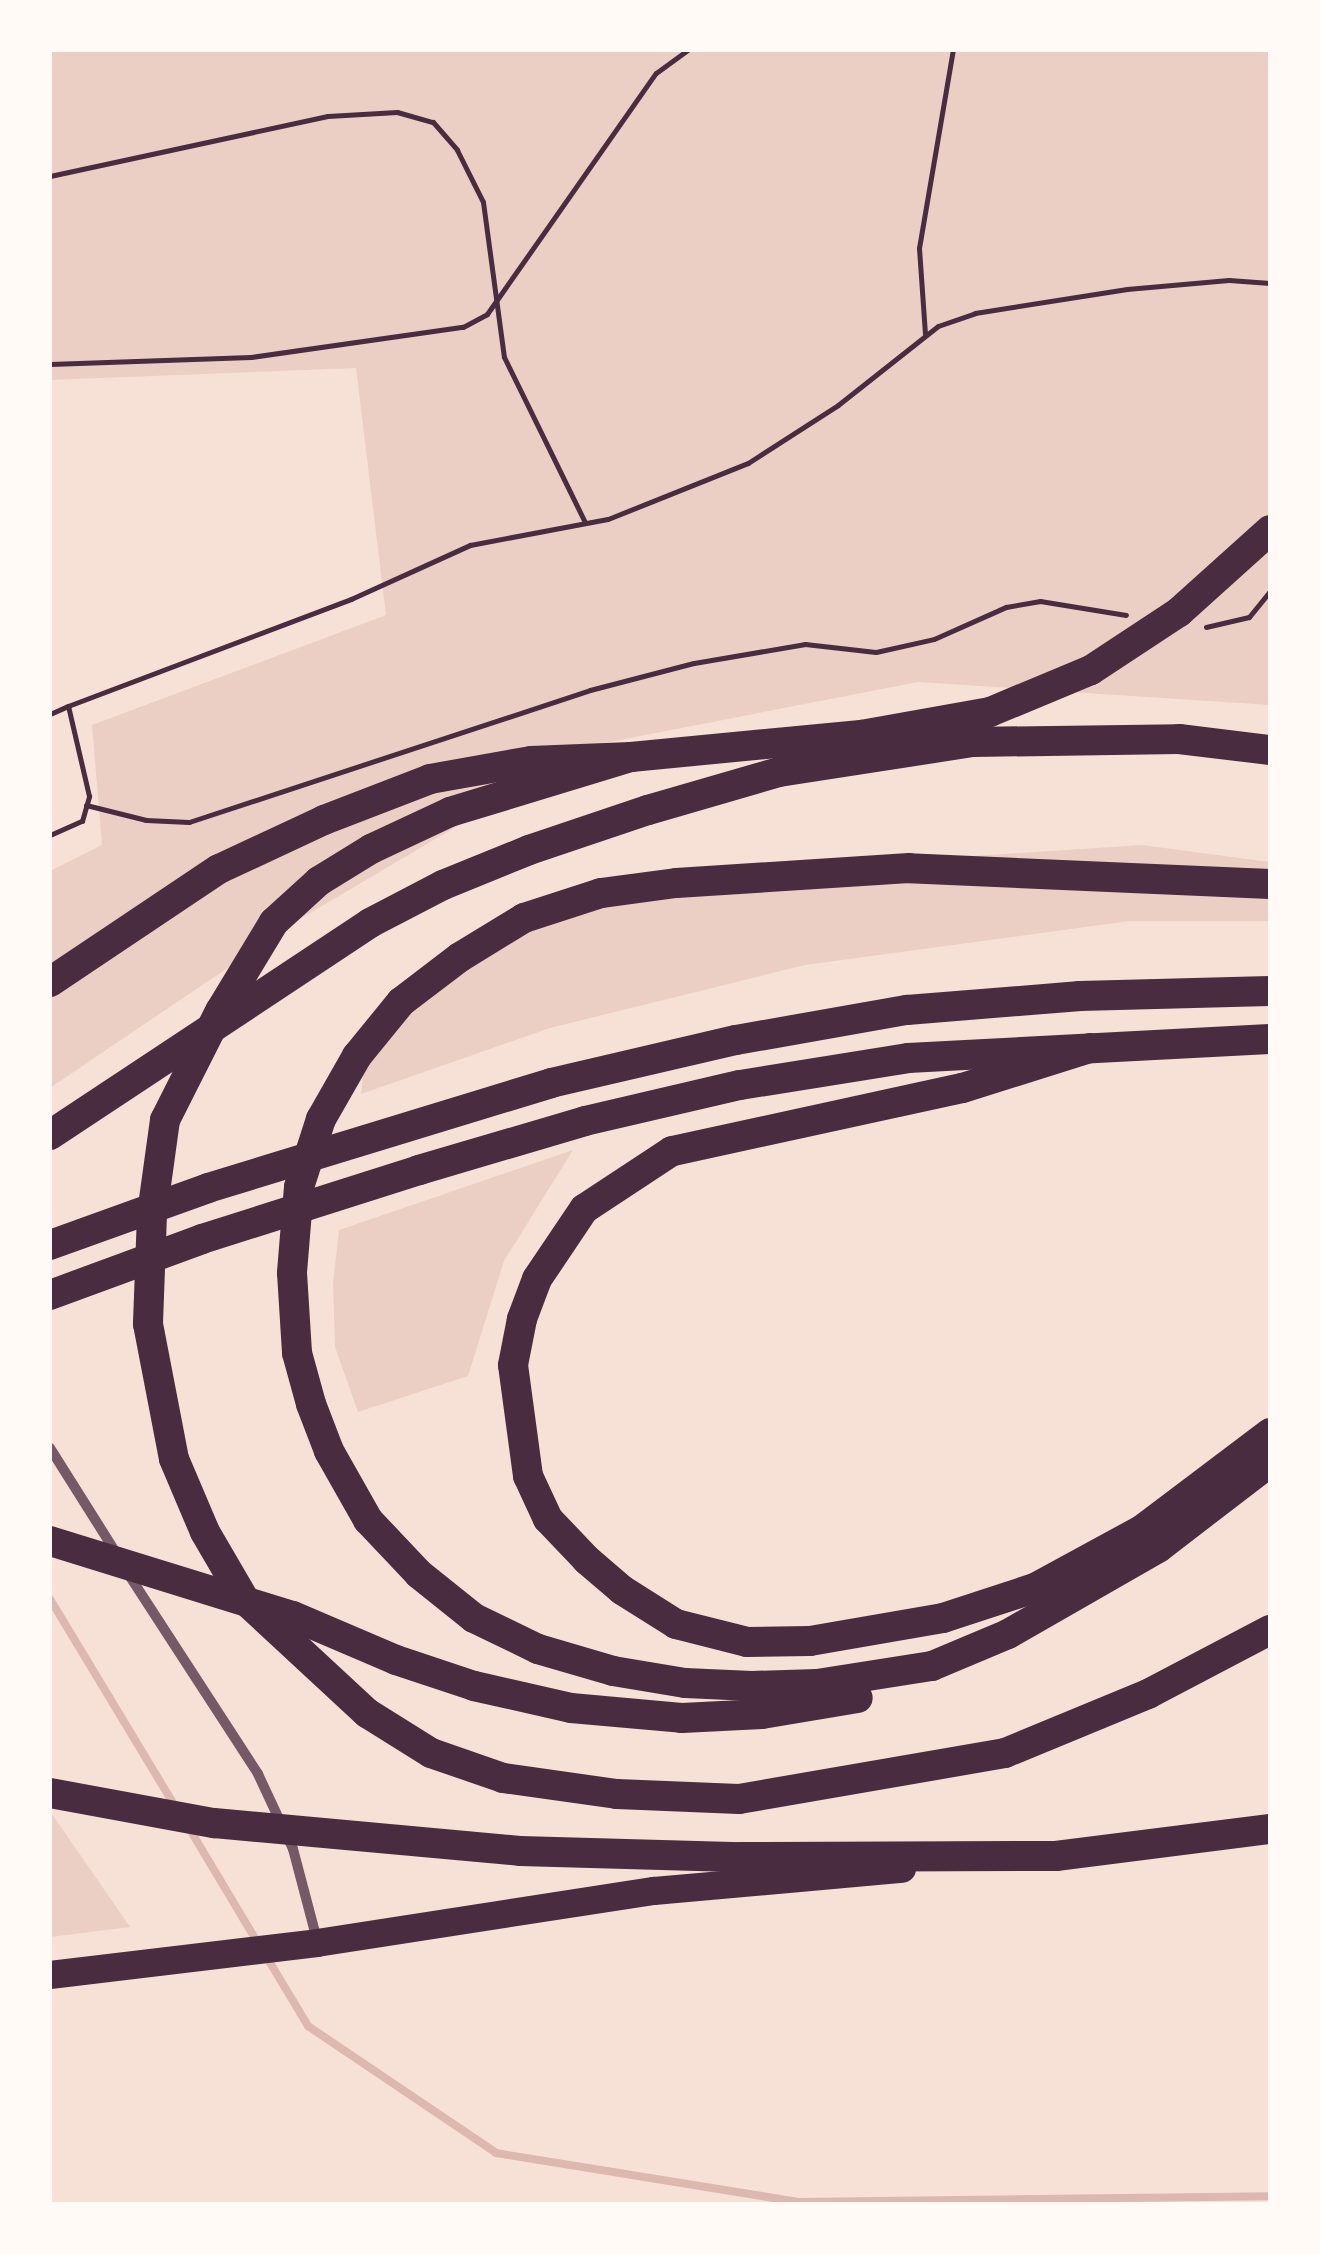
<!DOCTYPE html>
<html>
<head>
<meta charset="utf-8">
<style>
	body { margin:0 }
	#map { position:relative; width:1320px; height:2254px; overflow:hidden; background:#f7e1d7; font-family:Commissioner,sans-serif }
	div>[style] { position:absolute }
	.green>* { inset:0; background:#ebcfc5 }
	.stream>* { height:8px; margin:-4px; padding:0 4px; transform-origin:4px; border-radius:4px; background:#dcb8b0 }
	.path>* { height:5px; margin:-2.5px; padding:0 2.5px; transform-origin:2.5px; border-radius:2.5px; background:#4a2c40 }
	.minor>* { height:10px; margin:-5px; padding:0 5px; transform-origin:5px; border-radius:5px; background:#755966 }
	.trunk>* { height:28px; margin:-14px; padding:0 14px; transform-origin:14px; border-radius:14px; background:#4a2c40 }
	.motorway>* { height:30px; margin:-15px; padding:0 15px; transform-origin:15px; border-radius:15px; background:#4a2c40 }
	span { translate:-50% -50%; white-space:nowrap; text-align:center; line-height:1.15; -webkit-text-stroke:8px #fffaf5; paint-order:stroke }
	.frame { position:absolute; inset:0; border:52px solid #fffaf5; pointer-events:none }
</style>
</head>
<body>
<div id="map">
	<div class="green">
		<div style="clip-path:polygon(50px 50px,1270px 50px,1270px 705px,918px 682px,594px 745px,300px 919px,50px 1088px,50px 871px,102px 845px,92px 725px,386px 615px,356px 368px,50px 380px)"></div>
		<div style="clip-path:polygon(1142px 845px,1270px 862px,1270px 921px,1130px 921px,805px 965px,550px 1028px,361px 1094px,364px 1068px,417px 983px,633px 878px)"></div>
		<div style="clip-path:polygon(573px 1150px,504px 1261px,468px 1376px,358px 1412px,335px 1347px,333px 1284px,339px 1230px)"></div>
		<div style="clip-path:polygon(50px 1811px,130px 1927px,50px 1937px)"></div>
	</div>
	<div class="stream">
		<div style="left:50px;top:1599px;width:244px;rotate:58.9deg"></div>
		<div style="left:189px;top:1828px;width:136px;rotate:59.1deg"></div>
		<div style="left:266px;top:1956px;width:82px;rotate:59deg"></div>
		<div style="left:308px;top:2026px;width:227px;rotate:34deg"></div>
		<div style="left:496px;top:2153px;width:305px;rotate:9.2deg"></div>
		<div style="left:797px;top:2202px;width:473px;rotate:-0.7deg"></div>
	</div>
	<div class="path">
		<div style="left:50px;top:176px;width:284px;rotate:-12.2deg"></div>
		<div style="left:328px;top:116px;width:69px;rotate:-3.3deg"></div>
		<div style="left:397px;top:112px;width:37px;rotate:16deg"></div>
		<div style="left:433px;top:122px;width:37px;rotate:49deg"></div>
		<div style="left:457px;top:150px;width:58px;rotate:63.4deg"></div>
		<div style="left:483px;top:202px;width:156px;rotate:82.3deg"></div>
		<div style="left:504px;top:357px;width:184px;rotate:63.9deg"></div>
		<div style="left:925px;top:334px;width:86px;rotate:-94deg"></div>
		<div style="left:919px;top:248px;width:201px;rotate:-80.3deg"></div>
		<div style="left:50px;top:364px;width:201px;rotate:-2deg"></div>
		<div style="left:251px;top:357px;width:214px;rotate:-8.1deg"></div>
		<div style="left:463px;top:327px;width:27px;rotate:-28deg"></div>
		<div style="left:487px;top:314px;width:294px;rotate:-55deg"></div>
		<div style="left:656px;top:73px;width:39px;rotate:-36deg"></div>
		<div style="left:1206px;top:627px;width:44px;rotate:-13.1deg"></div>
		<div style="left:1249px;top:617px;width:33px;rotate:-51deg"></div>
		<div style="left:50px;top:714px;width:20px;rotate:-24deg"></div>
		<div style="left:86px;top:805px;width:62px;rotate:14deg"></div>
		<div style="left:146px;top:820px;width:43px;rotate:2.7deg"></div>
		<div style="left:189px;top:822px;width:422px;rotate:-18.2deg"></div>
		<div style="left:590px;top:690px;width:107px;rotate:-14.6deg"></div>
		<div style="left:694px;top:663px;width:113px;rotate:-9.7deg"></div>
		<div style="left:805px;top:644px;width:71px;rotate:6.4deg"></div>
		<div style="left:876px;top:652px;width:59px;rotate:-12.6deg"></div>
		<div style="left:934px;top:639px;width:79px;rotate:-24deg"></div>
		<div style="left:1006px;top:607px;width:35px;rotate:-10deg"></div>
		<div style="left:1040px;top:601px;width:87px;rotate:9.2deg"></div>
		<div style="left:50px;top:835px;width:35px;rotate:-24deg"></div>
		<div style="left:82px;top:821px;width:26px;rotate:-74deg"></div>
		<div style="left:89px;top:796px;width:92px;rotate:-103.1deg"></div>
		<div style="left:68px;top:706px;width:303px;rotate:-20.7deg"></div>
		<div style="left:351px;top:599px;width:131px;rotate:-24.4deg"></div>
		<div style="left:470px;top:545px;width:140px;rotate:-10.7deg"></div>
		<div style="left:608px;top:519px;width:151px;rotate:-21.8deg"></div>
		<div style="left:748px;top:463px;width:107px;rotate:-32.8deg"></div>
		<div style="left:838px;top:405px;width:127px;rotate:-38.3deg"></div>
		<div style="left:938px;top:326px;width:39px;rotate:-19deg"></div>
		<div style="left:975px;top:313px;width:154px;rotate:-9deg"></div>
		<div style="left:1127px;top:289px;width:102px;rotate:-5deg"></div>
		<div style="left:1229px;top:280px;width:41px;rotate:4.2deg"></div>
	</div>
	<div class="minor">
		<div style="left:50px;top:1448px;width:124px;rotate:57.8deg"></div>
		<div style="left:127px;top:1572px;width:241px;rotate:57deg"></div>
		<div style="left:258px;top:1774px;width:83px;rotate:65deg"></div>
		<div style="left:293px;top:1849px;width:94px;rotate:75.2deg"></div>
	</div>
	<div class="trunk">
		<div style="left:50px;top:1975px;width:269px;rotate:-6.8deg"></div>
		<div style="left:317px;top:1943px;width:341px;rotate:-8.8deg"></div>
		<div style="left:654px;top:1891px;width:249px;rotate:-5.1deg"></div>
	</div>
	<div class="motorway">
		<div style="left:631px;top:757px;width:189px;rotate:163.1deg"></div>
		<div style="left:450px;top:812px;width:87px;rotate:154.9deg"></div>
		<div style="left:371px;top:849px;width:61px;rotate:148.4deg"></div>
		<div style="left:319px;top:881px;width:61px;rotate:137.7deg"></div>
		<div style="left:274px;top:922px;width:104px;rotate:121.2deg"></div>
		<div style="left:220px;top:1011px;width:122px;rotate:116.8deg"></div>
		<div style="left:165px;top:1120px;width:95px;rotate:97.9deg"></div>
		<div style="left:152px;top:1214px;width:110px;rotate:92.1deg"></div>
		<div style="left:148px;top:1324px;width:137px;rotate:79.1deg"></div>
		<div style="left:174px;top:1459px;width:79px;rotate:67deg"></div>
		<div style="left:205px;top:1532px;width:78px;rotate:59.8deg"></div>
		<div style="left:244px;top:1599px;width:168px;rotate:42.8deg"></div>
		<div style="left:367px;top:1713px;width:75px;rotate:32deg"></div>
		<div style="left:431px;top:1753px;width:76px;rotate:19.1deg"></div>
		<div style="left:503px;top:1778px;width:115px;rotate:8deg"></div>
		<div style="left:617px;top:1794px;width:122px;rotate:2.3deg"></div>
		<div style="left:739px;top:1799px;width:270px;rotate:-9.8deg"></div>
		<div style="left:1005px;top:1753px;width:155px;rotate:-22.4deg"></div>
		<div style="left:1148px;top:1694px;width:138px;rotate:-27.7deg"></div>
		<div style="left:1270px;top:884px;width:361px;rotate:-177.5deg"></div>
		<div style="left:909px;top:868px;width:233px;rotate:176.3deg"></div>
		<div style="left:676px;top:883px;width:76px;rotate:172.4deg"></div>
		<div style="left:601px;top:893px;width:81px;rotate:162deg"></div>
		<div style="left:524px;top:918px;width:75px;rotate:148.6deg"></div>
		<div style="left:460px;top:957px;width:74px;rotate:142.7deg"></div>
		<div style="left:401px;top:1002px;width:70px;rotate:129.2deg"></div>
		<div style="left:357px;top:1056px;width:73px;rotate:119.7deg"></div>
		<div style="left:321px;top:1119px;width:71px;rotate:107.9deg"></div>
		<div style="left:299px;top:1187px;width:86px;rotate:94.7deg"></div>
		<div style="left:292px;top:1273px;width:80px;rotate:86.4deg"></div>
		<div style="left:297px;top:1353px;width:53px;rotate:74.6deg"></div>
		<div style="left:311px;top:1404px;width:50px;rotate:69deg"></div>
		<div style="left:329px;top:1451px;width:79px;rotate:60.5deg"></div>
		<div style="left:368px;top:1520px;width:74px;rotate:46.6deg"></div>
		<div style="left:419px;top:1574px;width:70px;rotate:38.7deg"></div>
		<div style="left:474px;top:1618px;width:71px;rotate:25.8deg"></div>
		<div style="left:538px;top:1649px;width:78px;rotate:16.3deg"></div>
		<div style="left:613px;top:1671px;width:73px;rotate:9.5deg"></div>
		<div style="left:685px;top:1683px;width:67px;rotate:2.6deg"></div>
		<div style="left:752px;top:1686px;width:65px;rotate:-1.8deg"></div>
		<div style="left:817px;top:1684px;width:116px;rotate:-8.9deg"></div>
		<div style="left:932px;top:1666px;width:82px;rotate:-22.8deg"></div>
		<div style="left:1008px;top:1634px;width:173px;rotate:-29.8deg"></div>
		<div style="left:1158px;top:1548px;width:141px;rotate:-37.5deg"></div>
		<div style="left:50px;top:982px;width:203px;rotate:-33.8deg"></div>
		<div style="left:219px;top:869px;width:116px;rotate:-25deg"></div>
		<div style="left:324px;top:820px;width:114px;rotate:-21.1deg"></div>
		<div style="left:430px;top:779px;width:103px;rotate:-10.1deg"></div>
		<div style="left:531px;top:761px;width:100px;rotate:-2.3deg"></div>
		<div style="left:631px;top:757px;width:231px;rotate:-5.5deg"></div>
		<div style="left:861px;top:735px;width:131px;rotate:-10.1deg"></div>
		<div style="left:990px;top:712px;width:109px;rotate:-22.6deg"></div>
		<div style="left:1091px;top:670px;width:105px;rotate:-33.4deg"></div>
		<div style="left:1179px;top:612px;width:122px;rotate:-42deg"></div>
		<div style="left:1090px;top:1048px;width:134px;rotate:162.6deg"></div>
		<div style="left:962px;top:1088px;width:297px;rotate:167.7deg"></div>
		<div style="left:672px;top:1151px;width:105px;rotate:146.6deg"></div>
		<div style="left:584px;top:1209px;width:84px;rotate:123.9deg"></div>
		<div style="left:537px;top:1279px;width:43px;rotate:110.6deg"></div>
		<div style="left:522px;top:1319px;width:47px;rotate:101.1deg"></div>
		<div style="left:513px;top:1365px;width:112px;rotate:82.3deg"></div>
		<div style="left:528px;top:1476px;width:47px;rotate:65.1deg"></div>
		<div style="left:548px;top:1519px;width:57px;rotate:46.4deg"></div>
		<div style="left:587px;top:1560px;width:46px;rotate:40.6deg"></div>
		<div style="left:622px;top:1590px;width:64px;rotate:32.2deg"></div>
		<div style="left:676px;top:1624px;width:73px;rotate:14.2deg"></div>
		<div style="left:747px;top:1642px;width:63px;rotate:-0.9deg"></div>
		<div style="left:810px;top:1641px;width:135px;rotate:-9.8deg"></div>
		<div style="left:943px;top:1618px;width:97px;rotate:-18.1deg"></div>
		<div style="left:1035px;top:1588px;width:123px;rotate:-28.6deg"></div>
		<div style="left:1143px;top:1529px;width:159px;rotate:-37.1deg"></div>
		<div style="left:50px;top:1135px;width:384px;rotate:-33.5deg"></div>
		<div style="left:370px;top:923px;width:82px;rotate:-27.5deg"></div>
		<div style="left:443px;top:885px;width:93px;rotate:-22.1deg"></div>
		<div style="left:529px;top:850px;width:126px;rotate:-18.6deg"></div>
		<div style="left:648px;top:810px;width:136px;rotate:-16.2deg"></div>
		<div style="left:779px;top:772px;width:196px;rotate:-8.8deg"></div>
		<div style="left:973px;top:742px;width:206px;rotate:-0.8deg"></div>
		<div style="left:1179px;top:739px;width:92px;rotate:6.9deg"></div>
		<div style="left:50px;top:1245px;width:168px;rotate:-19.8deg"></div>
		<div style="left:208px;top:1188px;width:359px;rotate:-17deg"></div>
		<div style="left:551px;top:1083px;width:190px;rotate:-13.1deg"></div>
		<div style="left:736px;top:1040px;width:174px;rotate:-10deg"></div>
		<div style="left:907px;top:1010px;width:174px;rotate:-4.6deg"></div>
		<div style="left:1080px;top:996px;width:190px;rotate:-1.5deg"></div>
		<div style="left:50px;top:1295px;width:162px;rotate:-20.2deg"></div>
		<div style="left:202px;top:1239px;width:228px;rotate:-17.6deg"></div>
		<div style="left:419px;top:1170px;width:173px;rotate:-16.4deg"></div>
		<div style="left:585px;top:1121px;width:159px;rotate:-13.1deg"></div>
		<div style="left:740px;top:1085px;width:170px;rotate:-9.1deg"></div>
		<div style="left:908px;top:1058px;width:362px;rotate:-3deg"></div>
		<div style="left:50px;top:1541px;width:254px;rotate:17.2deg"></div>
		<div style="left:293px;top:1616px;width:112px;rotate:23.1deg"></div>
		<div style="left:396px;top:1660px;width:82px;rotate:18.4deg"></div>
		<div style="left:474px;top:1686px;width:99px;rotate:12.8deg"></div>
		<div style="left:571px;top:1708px;width:111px;rotate:5.1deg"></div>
		<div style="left:682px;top:1718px;width:80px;rotate:-2.9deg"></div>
		<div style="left:762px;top:1714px;width:97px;rotate:-9.5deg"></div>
		<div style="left:50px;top:1793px;width:167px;rotate:10.4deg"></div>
		<div style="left:214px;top:1823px;width:307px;rotate:5.2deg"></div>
		<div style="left:520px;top:1851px;width:221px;rotate:1.6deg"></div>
		<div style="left:741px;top:1857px;width:315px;rotate:-0.2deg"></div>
		<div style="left:1056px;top:1856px;width:216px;rotate:-7.2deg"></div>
	</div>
	<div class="frame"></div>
</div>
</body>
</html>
